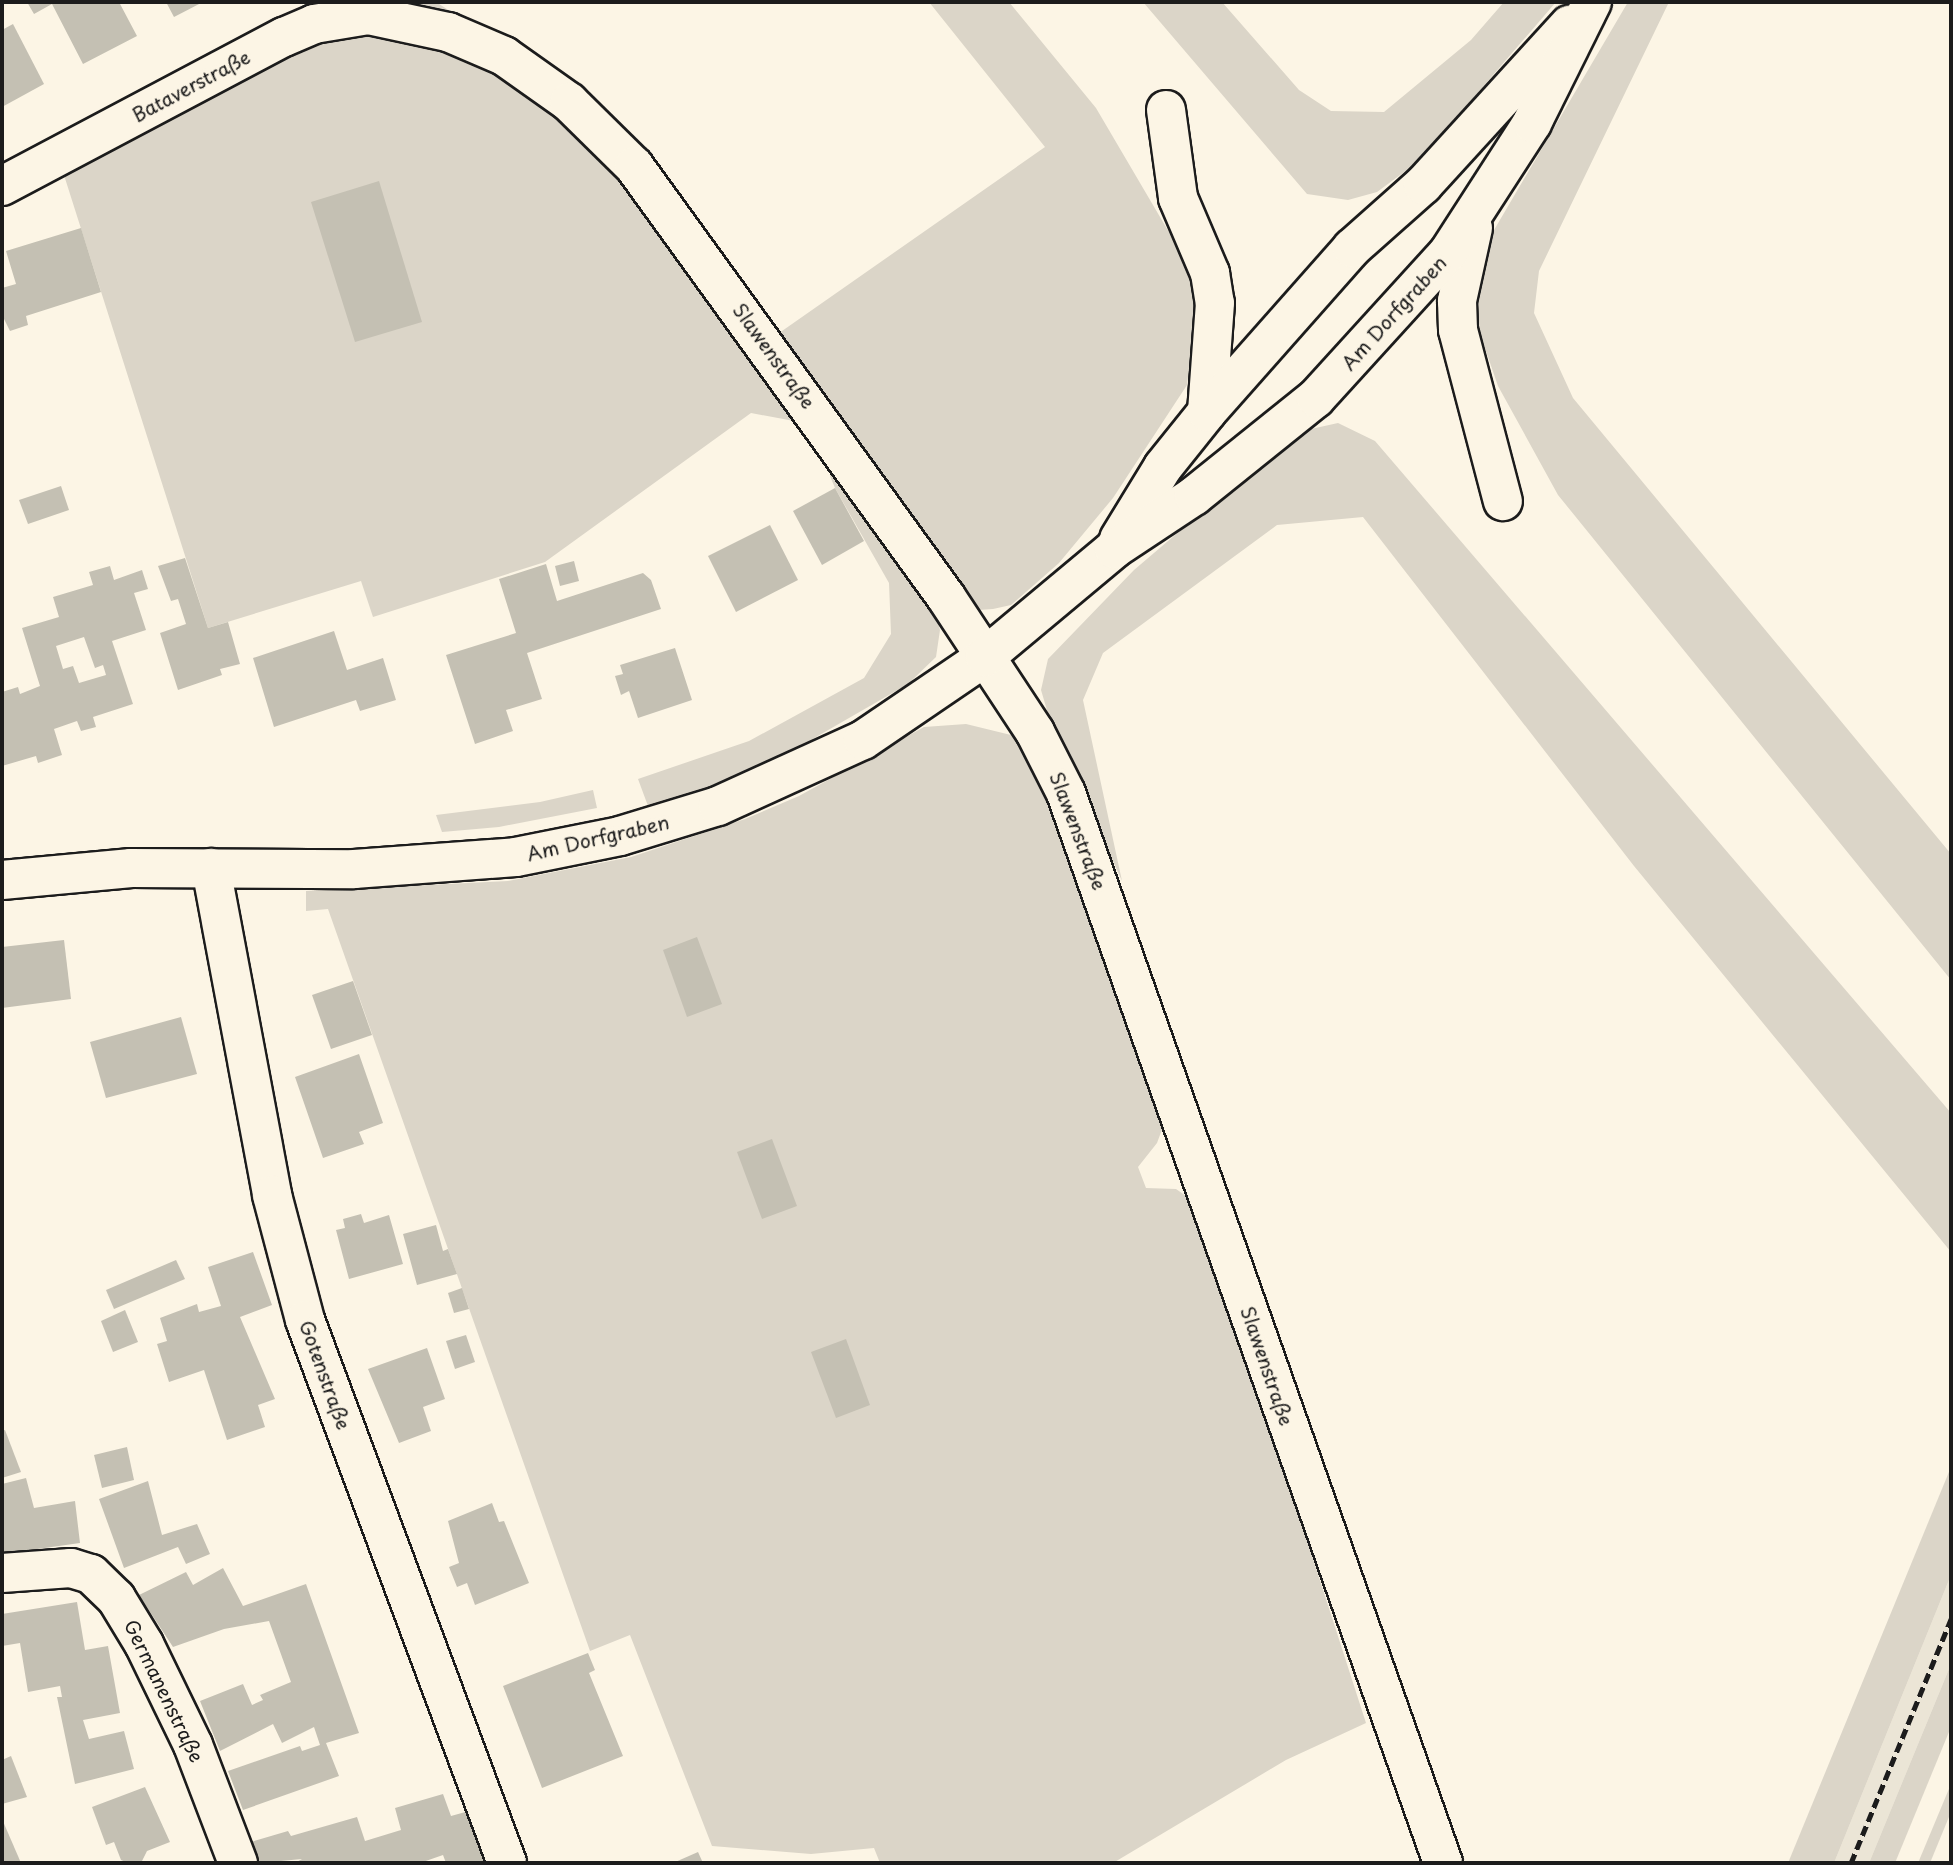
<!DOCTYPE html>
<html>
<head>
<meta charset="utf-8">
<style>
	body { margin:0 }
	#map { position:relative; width:1953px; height:1865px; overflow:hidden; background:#fcf5e5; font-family:"Playpen Sans",sans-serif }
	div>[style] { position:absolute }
	.built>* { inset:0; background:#ebe5d6 }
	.green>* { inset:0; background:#dbd5c8 }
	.building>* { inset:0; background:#c4c0b3 }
	.roads { filter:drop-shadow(2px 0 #1c1c1c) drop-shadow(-2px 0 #1c1c1c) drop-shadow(0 2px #1c1c1c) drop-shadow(0 -2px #1c1c1c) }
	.street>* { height:38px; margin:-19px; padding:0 19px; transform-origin:19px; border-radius:19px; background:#fcf5e5 }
	.secondary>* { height:38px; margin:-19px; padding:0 19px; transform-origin:19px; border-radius:19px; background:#fcf5e5 }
	.rail>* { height:5px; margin-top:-2.5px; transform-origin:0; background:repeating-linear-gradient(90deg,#1c1c1c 0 10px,transparent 0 15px) }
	span { translate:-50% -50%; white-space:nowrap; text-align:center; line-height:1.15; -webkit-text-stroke:7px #fcf5e5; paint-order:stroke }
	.street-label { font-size:19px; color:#1c1c1c }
	.frame { position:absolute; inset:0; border:4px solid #1c1c1c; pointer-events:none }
</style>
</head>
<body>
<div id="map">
	<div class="built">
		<div style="clip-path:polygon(1951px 1575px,1951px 1664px,1869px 1863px,1834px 1863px)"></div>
	</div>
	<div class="green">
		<div style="clip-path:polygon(384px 2px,436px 2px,499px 43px)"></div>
		<div style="clip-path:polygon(929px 2px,1009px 2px,1096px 108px,1180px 251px,1197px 300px,1187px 385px,1113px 498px,1059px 563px,1011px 605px,993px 609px,978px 610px,961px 599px,772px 338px,1045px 147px)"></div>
		<div style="clip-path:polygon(1143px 2px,1222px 2px,1299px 90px,1331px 111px,1384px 112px,1471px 40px,1504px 2px,1556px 2px,1419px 161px,1377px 192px,1348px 200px,1307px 194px)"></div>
		<div style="clip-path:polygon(1628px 2px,1669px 2px,1539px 271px,1534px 313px,1573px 398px,1951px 854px,1951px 980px,1558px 495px,1498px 386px,1479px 331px,1478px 284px,1487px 242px)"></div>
		<div style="clip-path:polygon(353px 31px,478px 54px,596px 141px,795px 404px,794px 421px,751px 413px,545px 562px,373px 617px,361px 581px,208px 628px,63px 172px,305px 42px)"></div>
		<div style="clip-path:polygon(1338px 423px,1375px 441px,1951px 1113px,1951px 1252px,1634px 866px,1363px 517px,1277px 525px,1103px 653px,1083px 700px,1122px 881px,1052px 727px,1041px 690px,1048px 659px,1134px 570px,1269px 455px,1302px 431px)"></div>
		<div style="clip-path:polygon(836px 463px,936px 615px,940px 630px,936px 657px,908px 684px,797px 748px,706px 788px,648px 806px,638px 779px,749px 741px,864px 678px,891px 634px,889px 583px,835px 488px,830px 476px)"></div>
		<div style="clip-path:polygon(966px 724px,1011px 735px,1031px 753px,1167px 1116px,1157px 1143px,1138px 1167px,1146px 1188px,1176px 1189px,1199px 1205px,1366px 1723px,1286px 1760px,1113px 1863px,880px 1863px,874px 1848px,811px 1854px,712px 1846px,630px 1635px,590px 1651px,328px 909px,306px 911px,306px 891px,508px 881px,631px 857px,745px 819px,799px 796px,924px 727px)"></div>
		<div style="clip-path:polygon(593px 790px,597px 808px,499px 827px,442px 832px,436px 815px,540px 802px)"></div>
		<div style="clip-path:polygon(1951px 1467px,1951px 1575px,1834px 1863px,1788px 1863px)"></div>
		<div style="clip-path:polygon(1951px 1664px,1951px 1727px,1895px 1863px,1869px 1863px)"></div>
		<div style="clip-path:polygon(1951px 1784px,1951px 1812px,1930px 1863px,1918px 1863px)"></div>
	</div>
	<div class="building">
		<div style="clip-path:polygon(27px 2px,119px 2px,137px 36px,83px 64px,52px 4px,34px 14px)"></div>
		<div style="clip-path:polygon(166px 2px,203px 2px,174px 17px)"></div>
		<div style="clip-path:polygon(13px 24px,44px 84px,2px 107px,2px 30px)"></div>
		<div style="clip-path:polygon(379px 181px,422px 322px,355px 342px,311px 202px)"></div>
		<div style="clip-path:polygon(81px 228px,101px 292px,26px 316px,28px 325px,10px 331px,2px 315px,2px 288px,16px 284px,6px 251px)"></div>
		<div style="clip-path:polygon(61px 486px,69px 510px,28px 524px,19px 500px)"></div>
		<div style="clip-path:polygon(835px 488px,864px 541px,822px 565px,793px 511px)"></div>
		<div style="clip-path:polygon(770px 525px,798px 580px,736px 612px,708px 556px)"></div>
		<div style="clip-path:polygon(185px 558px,208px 628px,228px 622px,240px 664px,220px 669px,222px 675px,178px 690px,160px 633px,186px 624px,178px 599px,171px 601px,158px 566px)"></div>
		<div style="clip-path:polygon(574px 561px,579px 581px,560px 586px,555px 566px)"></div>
		<div style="clip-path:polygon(546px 564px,557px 601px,643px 573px,651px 580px,661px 609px,527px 653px,542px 699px,506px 710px,513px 731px,475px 744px,446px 655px,516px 633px,499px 579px)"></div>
		<div style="clip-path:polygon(evenodd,110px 566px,114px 580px,142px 570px,148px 589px,134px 593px,146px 630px,112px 641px,133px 704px,93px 717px,96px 727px,81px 731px,77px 721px,54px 729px,62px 755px,38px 763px,36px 756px,2px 766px,2px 692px,18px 687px,20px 694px,40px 686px,22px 628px,59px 617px,53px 597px,93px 585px,89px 572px,110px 566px,84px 637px,95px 668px,103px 665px,106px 675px,79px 683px,73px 666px,63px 669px,56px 646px,84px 637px)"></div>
		<div style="clip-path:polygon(334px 631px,347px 670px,383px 658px,396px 700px,360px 711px,356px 700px,274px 727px,253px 658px)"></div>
		<div style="clip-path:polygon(675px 648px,692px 700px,638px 718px,629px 691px,621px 695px,615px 676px,623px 674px,620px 665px)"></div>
		<div style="clip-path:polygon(697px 937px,722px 1004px,687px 1017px,663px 950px)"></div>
		<div style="clip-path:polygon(64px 940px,71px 999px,2px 1008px,2px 947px)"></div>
		<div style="clip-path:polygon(353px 981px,372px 1035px,331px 1049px,312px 995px)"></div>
		<div style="clip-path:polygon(181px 1017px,197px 1074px,106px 1098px,90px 1042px)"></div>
		<div style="clip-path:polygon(359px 1054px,383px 1123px,359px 1132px,364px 1144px,323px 1158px,295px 1077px)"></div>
		<div style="clip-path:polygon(772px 1139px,797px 1206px,762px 1219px,737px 1152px)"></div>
		<div style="clip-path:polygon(361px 1214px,364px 1223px,389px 1215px,403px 1264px,349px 1279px,336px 1230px,345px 1228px,343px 1219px)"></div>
		<div style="clip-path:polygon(436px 1225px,443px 1251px,448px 1249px,457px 1274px,417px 1285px,403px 1234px)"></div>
		<div style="clip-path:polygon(253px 1252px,272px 1305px,240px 1317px,275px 1399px,258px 1405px,265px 1427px,227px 1440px,204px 1370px,169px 1382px,157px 1344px,167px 1341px,160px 1318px,197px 1304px,199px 1312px,221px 1306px,208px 1267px)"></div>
		<div style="clip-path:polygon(176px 1260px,185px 1279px,114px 1309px,106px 1290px)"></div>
		<div style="clip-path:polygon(462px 1288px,469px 1309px,454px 1313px,448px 1293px)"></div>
		<div style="clip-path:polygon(125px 1310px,138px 1342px,113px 1352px,101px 1321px)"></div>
		<div style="clip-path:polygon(466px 1335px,475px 1362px,455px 1369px,446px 1341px)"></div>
		<div style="clip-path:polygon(846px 1339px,870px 1405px,836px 1418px,811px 1352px)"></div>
		<div style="clip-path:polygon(427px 1348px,445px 1399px,423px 1407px,431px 1431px,399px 1443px,368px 1369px)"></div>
		<div style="clip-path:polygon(5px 1430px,21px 1472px,2px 1478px,2px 1431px)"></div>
		<div style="clip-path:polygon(127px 1447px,134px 1480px,102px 1488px,94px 1455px)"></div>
		<div style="clip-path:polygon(26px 1478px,34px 1508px,75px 1501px,80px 1543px,2px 1554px,2px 1484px)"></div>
		<div style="clip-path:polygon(148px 1481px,162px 1535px,197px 1524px,210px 1554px,186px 1564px,178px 1547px,124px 1568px,99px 1499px)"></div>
		<div style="clip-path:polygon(492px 1503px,499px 1522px,504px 1521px,529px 1583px,475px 1605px,467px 1583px,457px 1587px,449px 1567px,459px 1563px,448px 1521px)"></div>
		<div style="clip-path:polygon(223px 1568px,243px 1606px,306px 1584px,359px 1733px,326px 1743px,339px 1776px,243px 1810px,228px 1771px,300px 1746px,302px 1751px,320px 1745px,314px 1727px,282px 1743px,273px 1724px,220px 1751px,200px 1701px,243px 1684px,252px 1705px,263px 1700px,260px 1695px,291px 1682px,269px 1621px,224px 1629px,173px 1647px,139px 1595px,186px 1572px,193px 1585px)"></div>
		<div style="clip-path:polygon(77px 1602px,85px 1650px,108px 1646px,120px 1713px,83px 1720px,89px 1739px,124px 1731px,134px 1769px,75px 1784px,57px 1697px,62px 1697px,60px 1686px,28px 1692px,20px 1643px,2px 1646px,2px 1614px)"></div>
		<div style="clip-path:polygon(588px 1653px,595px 1670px,589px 1673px,623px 1756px,542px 1788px,503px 1686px)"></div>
		<div style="clip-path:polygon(11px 1756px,27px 1797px,2px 1804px,2px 1760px)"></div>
		<div style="clip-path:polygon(145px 1787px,170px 1842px,147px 1851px,142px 1861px,128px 1863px,121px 1860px,114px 1842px,106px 1845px,92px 1807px)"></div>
		<div style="clip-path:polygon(443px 1794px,451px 1816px,469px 1811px,487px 1863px,446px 1863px,443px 1855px,420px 1863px,295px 1863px,302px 1859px,260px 1863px,251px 1842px,288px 1831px,291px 1836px,357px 1817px,365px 1841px,401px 1830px,395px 1808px)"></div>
		<div style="clip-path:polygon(2px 1819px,21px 1863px,2px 1863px)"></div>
		<div style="clip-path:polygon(698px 1852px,703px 1863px,673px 1863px)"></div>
	</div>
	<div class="roads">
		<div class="street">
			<div style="left:2px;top:186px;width:319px;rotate:-27.9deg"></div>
			<div style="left:284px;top:37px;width:33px;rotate:-23deg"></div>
			<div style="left:314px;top:24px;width:55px;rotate:-9.5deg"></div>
			<div style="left:368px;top:15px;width:82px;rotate:12deg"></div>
			<div style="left:448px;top:32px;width:61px;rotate:23.2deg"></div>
			<div style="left:504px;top:56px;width:80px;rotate:35.3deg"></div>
			<div style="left:569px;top:102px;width:91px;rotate:44.6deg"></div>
			<div style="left:634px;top:166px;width:532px;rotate:54.1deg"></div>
			<div style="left:946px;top:597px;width:162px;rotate:56.6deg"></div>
			<div style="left:1035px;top:732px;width:68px;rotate:63.1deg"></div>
			<div style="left:1066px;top:793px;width:1134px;rotate:70.59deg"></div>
			<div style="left:211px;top:868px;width:333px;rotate:79.4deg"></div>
			<div style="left:272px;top:1195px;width:129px;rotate:75.2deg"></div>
			<div style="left:305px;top:1320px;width:579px;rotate:69.59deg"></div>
			<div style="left:2px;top:1573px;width:69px;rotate:-4.1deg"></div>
			<div style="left:71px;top:1568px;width:21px;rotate:17deg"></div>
			<div style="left:91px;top:1574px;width:35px;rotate:44deg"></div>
			<div style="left:116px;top:1598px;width:54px;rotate:58.7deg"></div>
			<div style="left:144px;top:1644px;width:112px;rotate:64.1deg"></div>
			<div style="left:193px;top:1745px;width:126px;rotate:69.1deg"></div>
		</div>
		<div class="secondary">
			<div style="left:1166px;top:110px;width:89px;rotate:82.2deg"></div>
			<div style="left:1178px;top:198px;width:82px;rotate:66.9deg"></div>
			<div style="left:1210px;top:273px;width:30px;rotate:81deg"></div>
			<div style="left:1215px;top:303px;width:109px;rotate:94.2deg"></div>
			<div style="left:1473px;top:228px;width:75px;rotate:102.4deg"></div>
			<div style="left:1457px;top:301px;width:29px;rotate:88deg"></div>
			<div style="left:1458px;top:330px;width:177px;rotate:75.3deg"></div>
			<div style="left:1119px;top:539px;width:84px;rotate:-58.6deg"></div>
			<div style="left:1163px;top:467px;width:70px;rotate:-51.3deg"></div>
			<div style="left:1207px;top:412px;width:219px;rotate:-48.5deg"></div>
			<div style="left:1352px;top:248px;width:95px;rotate:-41.6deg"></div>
			<div style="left:1423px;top:185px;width:217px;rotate:-47.6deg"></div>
			<div style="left:2px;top:880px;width:130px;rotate:-5.3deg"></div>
			<div style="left:131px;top:868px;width:223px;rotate:0.3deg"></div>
			<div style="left:354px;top:869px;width:162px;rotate:-4.2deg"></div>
			<div style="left:516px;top:857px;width:106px;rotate:-11.4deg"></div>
			<div style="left:620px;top:836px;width:102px;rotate:-17deg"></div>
			<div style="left:718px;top:806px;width:159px;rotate:-24.5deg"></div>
			<div style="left:863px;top:740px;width:148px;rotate:-34.2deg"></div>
			<div style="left:985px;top:657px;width:168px;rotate:-39.9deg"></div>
			<div style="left:1114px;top:549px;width:96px;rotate:-33.5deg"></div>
			<div style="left:1194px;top:496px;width:156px;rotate:-38.8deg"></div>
			<div style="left:1316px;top:398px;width:196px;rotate:-47.7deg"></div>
			<div style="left:1448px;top:253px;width:155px;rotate:-57.1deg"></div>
			<div style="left:1532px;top:123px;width:135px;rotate:-63.6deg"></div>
		</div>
	</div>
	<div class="rail">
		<div style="left:1851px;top:1863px;width:264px;rotate:-67.7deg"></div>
	</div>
	<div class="street-label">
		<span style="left:191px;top:86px;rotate:-28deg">Bataverstraße</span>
		<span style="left:1394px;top:313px;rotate:-48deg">Am Dorfgraben</span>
		<span style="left:774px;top:356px;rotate:54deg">Slawenstraße</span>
		<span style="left:1078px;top:831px;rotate:69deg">Slawenstraße</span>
		<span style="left:598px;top:838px;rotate:-13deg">Am Dorfgraben</span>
		<span style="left:1267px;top:1366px;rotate:71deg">Slawenstraße</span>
		<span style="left:325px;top:1375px;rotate:70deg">Gotenstraße</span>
		<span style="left:164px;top:1691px;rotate:64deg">Germanenstraße</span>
	</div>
	<div class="frame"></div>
</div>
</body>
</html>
